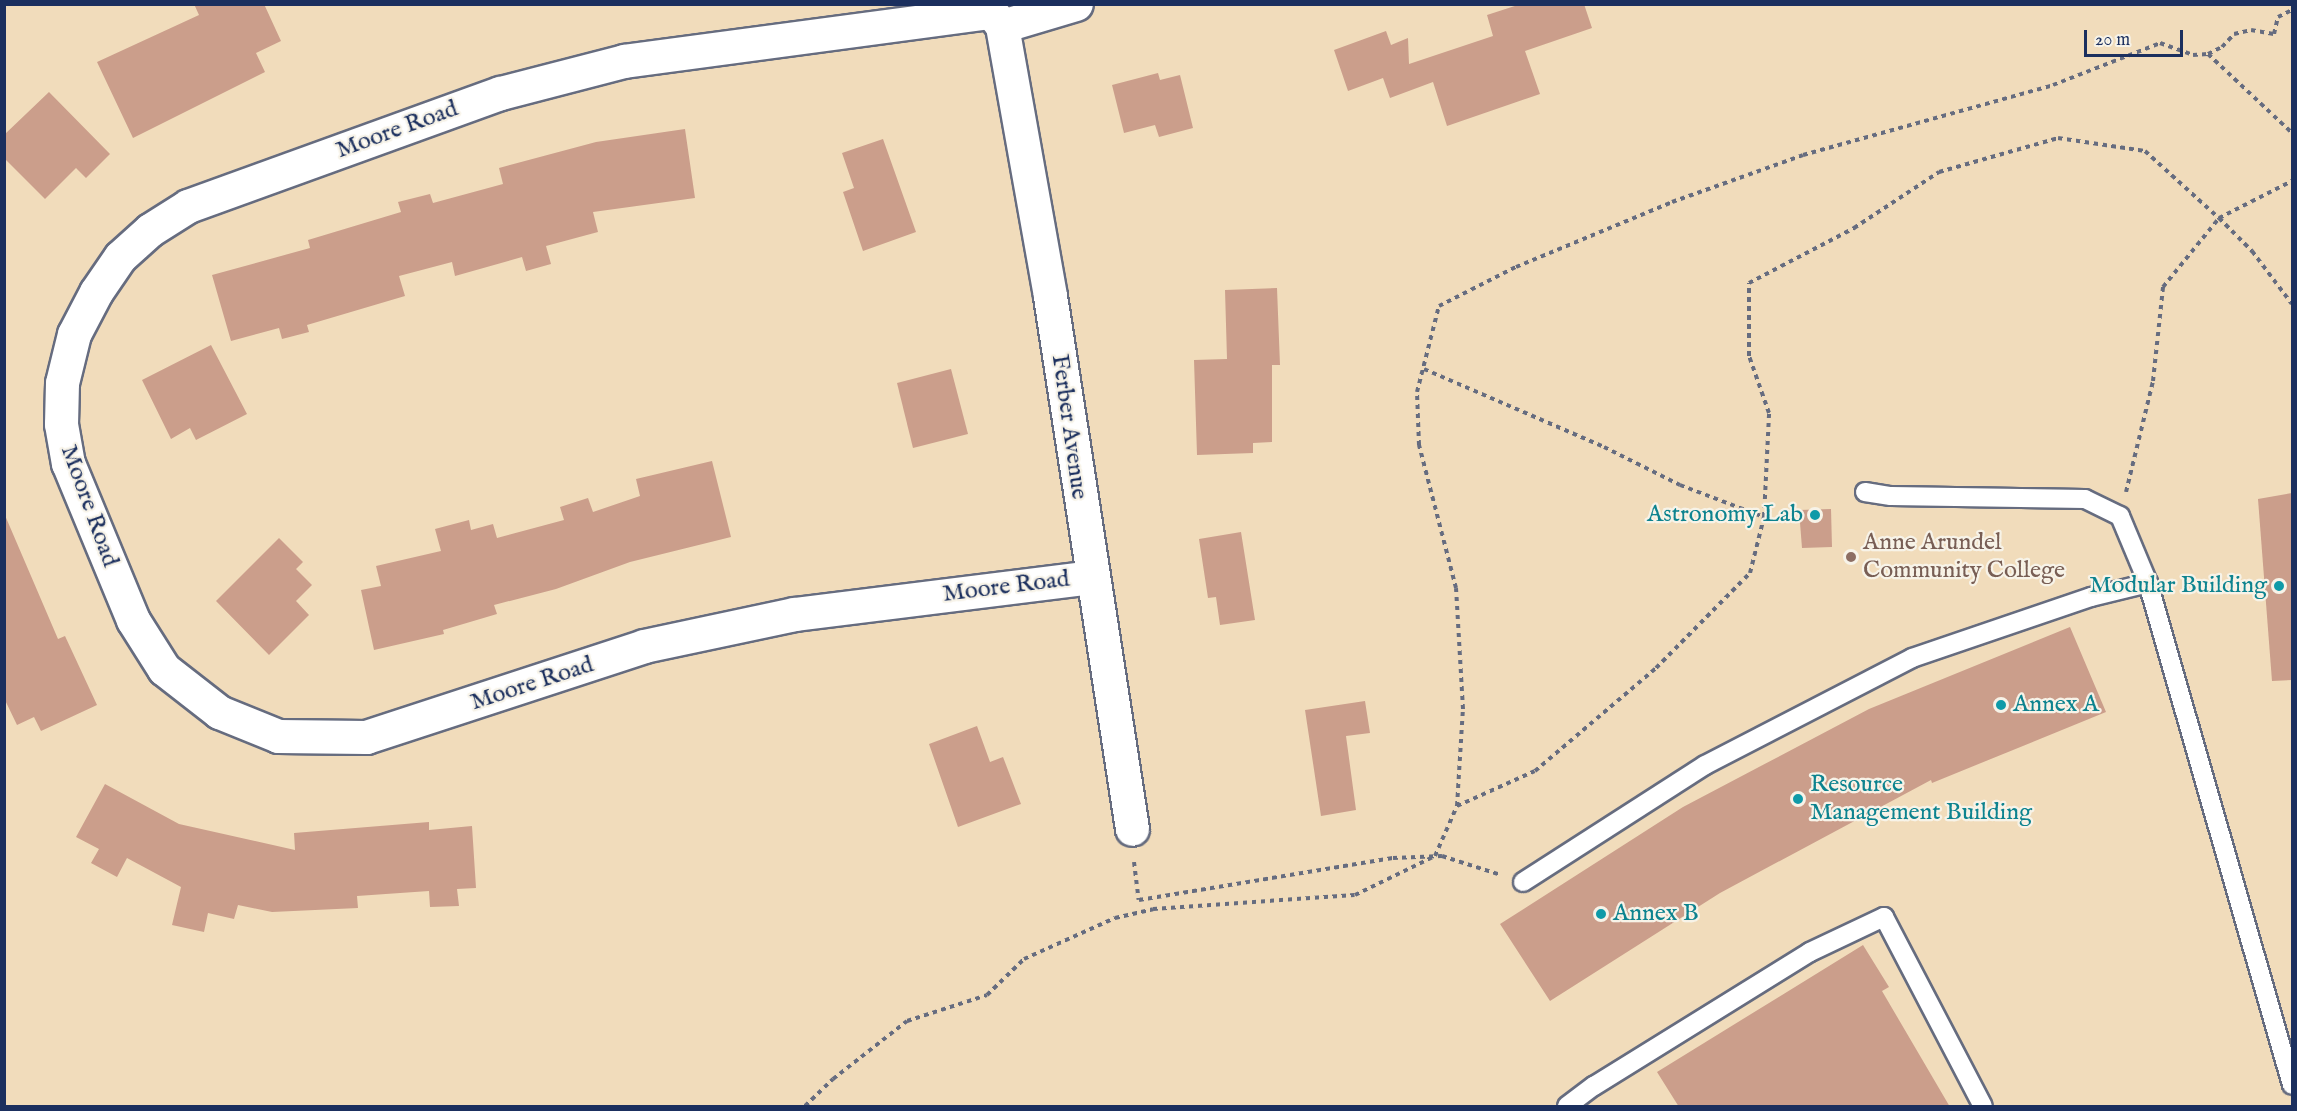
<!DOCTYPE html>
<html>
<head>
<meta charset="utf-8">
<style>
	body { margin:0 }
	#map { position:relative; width:2297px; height:1111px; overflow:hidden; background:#f1dcbb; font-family:"IM FELL English",serif }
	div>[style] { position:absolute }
	.building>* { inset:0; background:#cb9e8b }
	.path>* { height:4px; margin-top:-2px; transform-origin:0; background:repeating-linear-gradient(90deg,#666c7f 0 4.5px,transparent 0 9px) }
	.roads { filter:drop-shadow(2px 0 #666c7f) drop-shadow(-2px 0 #666c7f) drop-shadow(0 2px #666c7f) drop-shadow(0 -2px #666c7f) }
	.lane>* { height:18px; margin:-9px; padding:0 9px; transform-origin:9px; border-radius:9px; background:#fff }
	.street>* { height:33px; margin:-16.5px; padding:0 16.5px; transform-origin:16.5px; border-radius:16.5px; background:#fff }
	.dots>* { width:16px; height:16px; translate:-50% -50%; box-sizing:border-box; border:3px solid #f7f3e8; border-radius:50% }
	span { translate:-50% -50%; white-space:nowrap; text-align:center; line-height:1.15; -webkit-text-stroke:4.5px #f7f3e8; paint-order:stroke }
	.street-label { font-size:24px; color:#1b2f5e }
	.culture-label { font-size:24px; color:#0d838f }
	.right { translate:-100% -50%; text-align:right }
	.left { translate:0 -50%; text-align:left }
	.education-label { font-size:24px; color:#785e54 }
	.frame { position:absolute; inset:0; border:6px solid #1b2f5e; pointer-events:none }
	.scale { position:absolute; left:2084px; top:30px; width:99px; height:27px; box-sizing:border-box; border:3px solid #1b2f5e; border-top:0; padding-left:8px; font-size:18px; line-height:21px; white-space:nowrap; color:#1b2f5e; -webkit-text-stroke:4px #f7f3e8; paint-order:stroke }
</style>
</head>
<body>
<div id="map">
	<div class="building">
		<div style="clip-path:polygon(194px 4px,264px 4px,281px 41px,256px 53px,265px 72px,133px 138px,97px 62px,199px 15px)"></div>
		<div style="clip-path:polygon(1521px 4px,1584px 4px,1592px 28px,1525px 51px,1540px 94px,1447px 126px,1433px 82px,1390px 98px,1383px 78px,1348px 91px,1334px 50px,1386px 31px,1391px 45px,1408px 38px,1409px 64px,1493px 36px,1487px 15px)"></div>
		<div style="clip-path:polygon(1158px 73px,1160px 80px,1180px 75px,1193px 128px,1159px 137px,1155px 125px,1124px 133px,1112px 85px)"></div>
		<div style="clip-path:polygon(49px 92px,110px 154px,86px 178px,76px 168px,45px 199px,4px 158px,4px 135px)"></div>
		<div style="clip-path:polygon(685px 129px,695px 198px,593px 212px,598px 232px,546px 246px,551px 264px,526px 271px,522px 257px,455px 276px,452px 262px,399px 276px,405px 296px,307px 325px,309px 332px,282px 339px,279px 328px,231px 341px,212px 275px,310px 248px,308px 240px,401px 212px,398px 202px,430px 194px,433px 203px,503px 184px,499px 168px,596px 142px)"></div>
		<div style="clip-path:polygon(883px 139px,916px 232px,863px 251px,843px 192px,854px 188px,842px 153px)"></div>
		<div style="clip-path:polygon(1277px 288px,1280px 365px,1272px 365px,1272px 442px,1253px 443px,1253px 453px,1197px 455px,1194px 360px,1227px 359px,1225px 290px)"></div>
		<div style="clip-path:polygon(211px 345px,247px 414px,196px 440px,190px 428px,171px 439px,142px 380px)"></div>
		<div style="clip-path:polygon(951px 369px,968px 434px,913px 448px,897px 383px)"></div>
		<div style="clip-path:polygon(712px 461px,731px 537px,630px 562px,556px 589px,494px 605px,497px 614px,443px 630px,444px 634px,374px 650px,361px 590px,381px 586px,376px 566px,441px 551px,435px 529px,469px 520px,471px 530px,493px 524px,497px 538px,564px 520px,560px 507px,588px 498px,593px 512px,640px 496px,636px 479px)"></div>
		<div style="clip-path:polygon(2292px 493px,2292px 680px,2272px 681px,2258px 499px)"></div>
		<div style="clip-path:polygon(1831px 509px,1832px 547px,1802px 548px,1799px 510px)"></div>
		<div style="clip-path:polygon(4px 513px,58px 639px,65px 636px,97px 705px,41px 731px,34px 717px,17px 725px,4px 698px)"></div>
		<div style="clip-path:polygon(1241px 532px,1255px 620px,1220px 625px,1216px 597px,1208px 598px,1199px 539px)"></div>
		<div style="clip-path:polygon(279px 538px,303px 562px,296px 569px,312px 585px,296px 601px,309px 615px,269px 655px,216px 601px)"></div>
		<div style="clip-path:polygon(2070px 627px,2106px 712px,1932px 783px,1931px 780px,1720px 893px,1550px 1001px,1500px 924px,1683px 807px,1869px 709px)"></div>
		<div style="clip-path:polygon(1365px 701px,1370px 733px,1346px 736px,1356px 810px,1321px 816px,1305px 710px)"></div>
		<div style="clip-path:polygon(977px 726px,990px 762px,1003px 757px,1021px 804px,958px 827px,929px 744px)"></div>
		<div style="clip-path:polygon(105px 784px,179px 824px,295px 850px,294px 833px,429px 822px,429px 830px,472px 826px,476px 888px,457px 889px,459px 906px,430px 907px,429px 891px,357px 896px,358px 908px,272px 912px,238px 905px,234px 919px,208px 913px,204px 932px,172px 925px,181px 887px,127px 858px,117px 877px,91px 863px,99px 849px,76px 837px)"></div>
		<div style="clip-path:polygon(1863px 945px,1889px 987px,1882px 991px,1950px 1107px,1679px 1107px,1657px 1072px)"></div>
	</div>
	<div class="path">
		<div style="left:2208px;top:54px;width:115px;rotate:43.2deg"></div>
		<div style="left:1424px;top:369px;width:196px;rotate:23.4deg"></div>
		<div style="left:1604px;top:447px;width:85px;rotate:26.6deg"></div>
		<div style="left:1680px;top:485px;width:90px;rotate:20.9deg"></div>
		<div style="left:2126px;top:492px;width:114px;rotate:-76.3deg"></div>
		<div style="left:2153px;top:381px;width:95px;rotate:-83.9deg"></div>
		<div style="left:2163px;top:287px;width:89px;rotate:-50.9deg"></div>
		<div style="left:2219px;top:218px;width:47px;rotate:45deg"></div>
		<div style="left:2252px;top:251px;width:66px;rotate:53deg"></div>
		<div style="left:1457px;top:806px;width:85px;rotate:-24.2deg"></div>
		<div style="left:1535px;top:771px;width:159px;rotate:-40.4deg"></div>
		<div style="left:1656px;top:668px;width:134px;rotate:-45.3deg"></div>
		<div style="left:1750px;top:573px;width:58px;rotate:-76deg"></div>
		<div style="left:1764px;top:517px;width:104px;rotate:-87.2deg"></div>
		<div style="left:1769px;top:413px;width:60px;rotate:-109.3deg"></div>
		<div style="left:1749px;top:356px;width:73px;rotate:-90deg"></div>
		<div style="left:1749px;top:283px;width:119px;rotate:-27.6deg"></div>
		<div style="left:1854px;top:228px;width:102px;rotate:-33.4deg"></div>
		<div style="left:1939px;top:172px;width:124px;rotate:-15.9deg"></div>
		<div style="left:2058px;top:138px;width:88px;rotate:8.5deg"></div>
		<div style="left:2145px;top:151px;width:100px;rotate:42.2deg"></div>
		<div style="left:2219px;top:218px;width:82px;rotate:-26.9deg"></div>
		<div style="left:1134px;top:862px;width:38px;rotate:83deg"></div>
		<div style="left:1139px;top:900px;width:257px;rotate:-9.4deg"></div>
		<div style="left:1393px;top:858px;width:49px;rotate:-2.3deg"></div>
		<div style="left:1442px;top:856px;width:59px;rotate:17.8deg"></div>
		<div style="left:805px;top:1106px;width:39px;rotate:-44deg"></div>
		<div style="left:833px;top:1079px;width:94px;rotate:-38.1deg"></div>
		<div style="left:907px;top:1021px;width:84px;rotate:-18deg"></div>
		<div style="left:987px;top:995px;width:52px;rotate:-44.2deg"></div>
		<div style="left:1024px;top:959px;width:100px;rotate:-24.3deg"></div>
		<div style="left:1115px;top:918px;width:39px;rotate:-13deg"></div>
		<div style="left:1153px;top:909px;width:202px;rotate:-4deg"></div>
		<div style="left:1355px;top:895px;width:89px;rotate:-26deg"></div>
		<div style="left:1435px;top:856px;width:55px;rotate:-66.3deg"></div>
		<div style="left:1457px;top:806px;width:97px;rotate:-86.5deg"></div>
		<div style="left:1463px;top:709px;width:121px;rotate:-93.3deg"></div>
		<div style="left:1456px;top:588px;width:148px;rotate:-104.5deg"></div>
		<div style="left:1419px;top:445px;width:53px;rotate:-92.2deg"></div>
		<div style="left:1417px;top:392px;width:89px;rotate:-75.7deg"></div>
		<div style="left:1439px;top:306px;width:86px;rotate:-26.9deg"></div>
		<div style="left:1516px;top:267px;width:169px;rotate:-22.6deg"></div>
		<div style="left:1672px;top:202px;width:139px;rotate:-19.7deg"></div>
		<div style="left:1803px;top:155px;width:260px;rotate:-15.6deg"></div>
		<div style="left:2053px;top:85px;width:115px;rotate:-21.4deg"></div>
		<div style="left:2160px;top:43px;width:35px;rotate:20deg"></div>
		<div style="left:2193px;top:55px;width:15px;rotate:-4deg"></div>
		<div style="left:2208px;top:54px;width:16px;rotate:-27deg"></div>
		<div style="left:2222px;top:47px;width:18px;rotate:-47deg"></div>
		<div style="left:2234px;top:34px;width:17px;rotate:-13deg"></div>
		<div style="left:2251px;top:30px;width:23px;rotate:10deg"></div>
		<div style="left:2274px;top:34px;width:17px;rotate:-77deg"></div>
		<div style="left:2278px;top:17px;width:16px;rotate:-27deg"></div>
	</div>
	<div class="roads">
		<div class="lane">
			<div style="left:1865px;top:492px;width:26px;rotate:9deg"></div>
			<div style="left:1891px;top:496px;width:194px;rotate:0.9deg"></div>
			<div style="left:2085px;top:499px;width:39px;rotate:26deg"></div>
			<div style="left:2120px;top:516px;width:73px;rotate:67.3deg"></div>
			<div style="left:1523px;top:882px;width:216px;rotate:-32.7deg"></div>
			<div style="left:1705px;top:765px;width:233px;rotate:-27.3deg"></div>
			<div style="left:1912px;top:658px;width:189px;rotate:-18.8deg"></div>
			<div style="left:2091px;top:597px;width:59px;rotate:-13.8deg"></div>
			<div style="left:2148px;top:583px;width:522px;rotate:73.99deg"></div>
			<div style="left:1567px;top:1106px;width:34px;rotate:-37deg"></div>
			<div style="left:1594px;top:1086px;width:254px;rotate:-31.8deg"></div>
			<div style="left:1810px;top:952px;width:82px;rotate:-25.3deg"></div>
			<div style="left:1884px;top:917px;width:213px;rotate:62.4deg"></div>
		</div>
		<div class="street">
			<div style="left:985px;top:4px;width:28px;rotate:52deg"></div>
			<div style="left:1002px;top:26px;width:274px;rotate:79.9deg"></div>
			<div style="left:1050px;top:296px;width:539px;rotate:81.25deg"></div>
			<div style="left:990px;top:12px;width:369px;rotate:172.4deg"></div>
			<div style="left:624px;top:61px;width:128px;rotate:165.5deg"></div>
			<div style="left:500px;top:93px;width:332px;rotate:160.1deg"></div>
			<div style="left:188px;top:206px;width:45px;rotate:147.7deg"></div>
			<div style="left:150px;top:230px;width:40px;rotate:138deg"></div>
			<div style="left:120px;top:257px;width:42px;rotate:124.4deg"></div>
			<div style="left:96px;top:292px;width:47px;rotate:117.6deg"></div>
			<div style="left:74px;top:334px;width:50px;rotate:103.8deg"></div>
			<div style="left:62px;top:383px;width:41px;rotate:91.4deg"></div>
			<div style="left:61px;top:424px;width:40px;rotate:80deg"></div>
			<div style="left:68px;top:463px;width:170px;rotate:67.5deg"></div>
			<div style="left:133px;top:620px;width:58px;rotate:57.7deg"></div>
			<div style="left:164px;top:669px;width:70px;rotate:38deg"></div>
			<div style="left:219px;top:712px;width:64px;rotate:22.1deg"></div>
			<div style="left:278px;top:736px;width:88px;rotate:0.7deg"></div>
			<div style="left:366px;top:737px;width:293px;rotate:-18.1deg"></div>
			<div style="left:644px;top:646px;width:153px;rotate:-12deg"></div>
			<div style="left:794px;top:614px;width:299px;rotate:-7.1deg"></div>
			<div style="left:1002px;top:26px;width:77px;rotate:-16.6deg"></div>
		</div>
	</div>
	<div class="dots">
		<div style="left:1815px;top:515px;background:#0f9aa8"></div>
		<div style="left:1851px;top:557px;background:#8d6e63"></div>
		<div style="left:2279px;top:586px;background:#0f9aa8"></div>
		<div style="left:2001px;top:705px;background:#0f9aa8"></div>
		<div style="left:1798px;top:799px;background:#0f9aa8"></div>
		<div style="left:1601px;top:914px;background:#0f9aa8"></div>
	</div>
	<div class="street-label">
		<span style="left:397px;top:130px;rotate:-20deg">Moore Road</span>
		<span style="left:1069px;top:427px;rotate:82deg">Ferber Avenue</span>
		<span style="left:89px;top:506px;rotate:70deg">Moore Road</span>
		<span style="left:1006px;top:587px;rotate:-7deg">Moore Road</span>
		<span style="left:532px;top:684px;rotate:-18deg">Moore Road</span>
	</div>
	<div class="culture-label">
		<span class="right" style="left:1803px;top:515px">Astronomy Lab</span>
		<span class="right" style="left:2267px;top:586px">Modular Building</span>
		<span class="left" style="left:2013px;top:705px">Annex A</span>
		<span class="left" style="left:1810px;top:799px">Resource<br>Management Building</span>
		<span class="left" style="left:1613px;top:914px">Annex B</span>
	</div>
	<div class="education-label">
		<span class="left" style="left:1863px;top:557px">Anne Arundel<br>Community College</span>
	</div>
	<div class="frame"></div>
	<div class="scale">20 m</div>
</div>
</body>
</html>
